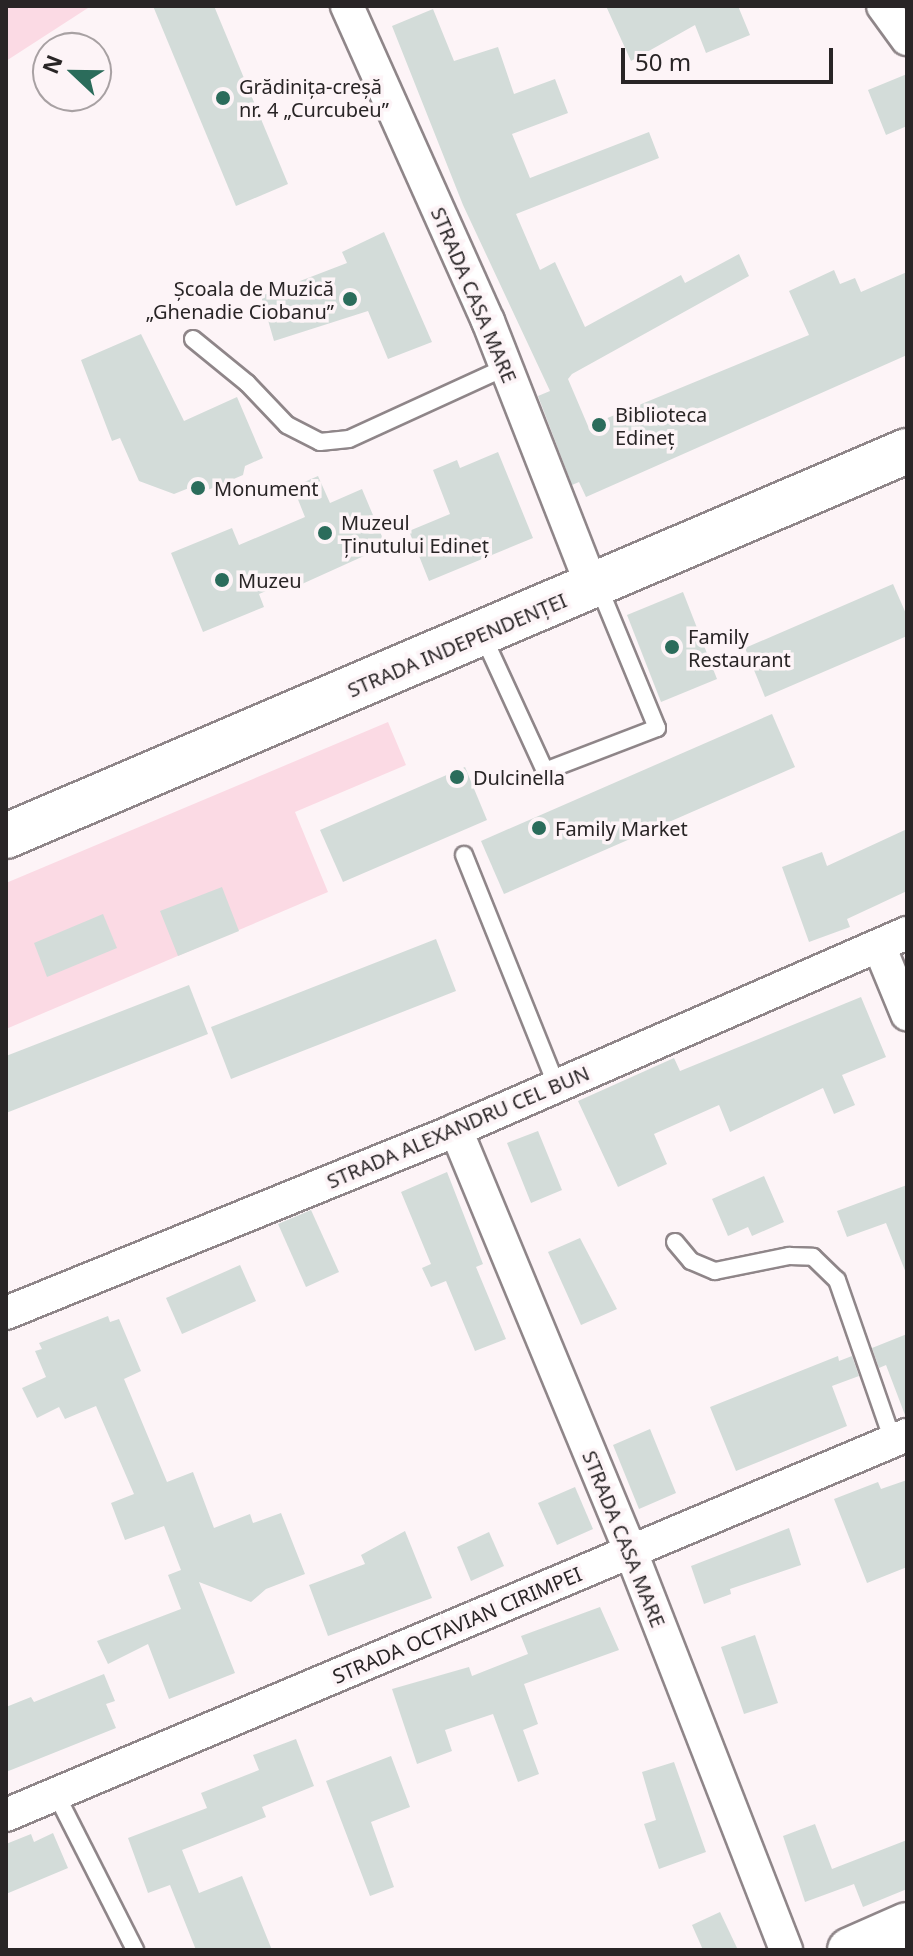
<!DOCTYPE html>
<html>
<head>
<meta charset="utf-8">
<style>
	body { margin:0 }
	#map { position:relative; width:913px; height:1956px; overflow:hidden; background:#fdf4f7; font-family:"Noto Sans",sans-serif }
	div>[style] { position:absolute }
	.green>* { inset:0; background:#fbdae4 }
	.building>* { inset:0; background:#d3dcd9 }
	.roads { filter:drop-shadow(2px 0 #8f8689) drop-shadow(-2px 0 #8f8689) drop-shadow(0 2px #8f8689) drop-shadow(0 -2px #8f8689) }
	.lane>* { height:16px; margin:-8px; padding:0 8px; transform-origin:8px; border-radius:8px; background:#fff }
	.street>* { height:32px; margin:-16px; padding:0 16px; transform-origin:16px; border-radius:16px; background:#fff }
	.secondary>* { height:44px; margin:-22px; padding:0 22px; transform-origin:22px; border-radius:22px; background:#fff }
	.dots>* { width:22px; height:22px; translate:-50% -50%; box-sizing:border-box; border:4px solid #fdf4f7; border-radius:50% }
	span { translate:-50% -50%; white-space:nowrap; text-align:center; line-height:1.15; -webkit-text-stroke:7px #fdf4f7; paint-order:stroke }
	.poi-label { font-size:20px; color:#292526 }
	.left { translate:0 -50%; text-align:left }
	.right { translate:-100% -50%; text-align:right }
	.street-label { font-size:20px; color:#292526 }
	.frame { position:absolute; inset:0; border:8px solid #292526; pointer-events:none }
	.north { position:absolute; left:32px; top:32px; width:80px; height:80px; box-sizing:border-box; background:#fdf4f7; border:2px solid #a8a1a3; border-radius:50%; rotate:292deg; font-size:22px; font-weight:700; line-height:32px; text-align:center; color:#292526 }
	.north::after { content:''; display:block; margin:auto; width:28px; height:36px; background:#2b6c5b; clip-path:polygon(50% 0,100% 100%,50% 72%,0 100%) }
	.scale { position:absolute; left:621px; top:48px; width:212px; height:36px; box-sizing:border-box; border:4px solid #292526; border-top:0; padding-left:10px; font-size:24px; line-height:28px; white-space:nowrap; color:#292526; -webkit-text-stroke:6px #fdf4f7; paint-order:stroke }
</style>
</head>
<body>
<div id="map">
	<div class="green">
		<div style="clip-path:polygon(6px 6px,91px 6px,6px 61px)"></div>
		<div style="clip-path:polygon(388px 722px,406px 765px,295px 812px,328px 892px,6px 1029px,6px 883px)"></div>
	</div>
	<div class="building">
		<div style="clip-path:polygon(153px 6px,214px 6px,288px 184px,236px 206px)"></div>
		<div style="clip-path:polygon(606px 6px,738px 6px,750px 35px,706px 53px,695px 25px,631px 61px)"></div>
		<div style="clip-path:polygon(433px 9px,454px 61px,498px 47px,514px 94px,555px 79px,568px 113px,512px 134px,530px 178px,649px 132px,659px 158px,516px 214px,540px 270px,555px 262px,585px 327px,681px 275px,685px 283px,739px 254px,749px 276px,572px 374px,568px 379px,588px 426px,809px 335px,789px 291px,834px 270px,840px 284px,855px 278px,861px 292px,907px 272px,907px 355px,586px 497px,579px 482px,572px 485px,538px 396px,550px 391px,463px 205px,392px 26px)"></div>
		<div style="clip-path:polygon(907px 74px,907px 126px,886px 135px,868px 90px)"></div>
		<div style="clip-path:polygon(384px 232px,432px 342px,388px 359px,368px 311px,274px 341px,261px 296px,347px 263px,342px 252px)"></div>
		<div style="clip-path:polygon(141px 334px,184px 421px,237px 397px,263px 458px,245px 466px,243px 475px,203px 492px,199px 484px,174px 494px,139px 481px,120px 438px,112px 441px,81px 360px)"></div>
		<div style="clip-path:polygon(498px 452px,533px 538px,429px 581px,409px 531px,450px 514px,433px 470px,457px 460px,460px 468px)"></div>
		<div style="clip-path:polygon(318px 476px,330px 503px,362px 489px,386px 546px,302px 584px,299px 577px,259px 594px,264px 607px,203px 632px,171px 553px,232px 528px,239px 545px,305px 517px,293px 487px)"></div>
		<div style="clip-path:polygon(893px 584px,907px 616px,907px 636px,765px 697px,745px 648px)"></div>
		<div style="clip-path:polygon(683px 592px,717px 679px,661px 702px,627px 615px)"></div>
		<div style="clip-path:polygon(772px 714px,795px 767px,504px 894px,481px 841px)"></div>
		<div style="clip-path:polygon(465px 767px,487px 820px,343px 882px,320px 830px)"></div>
		<div style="clip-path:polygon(907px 829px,907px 891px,847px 919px,850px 927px,809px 942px,782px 867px,822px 852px,827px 866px)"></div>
		<div style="clip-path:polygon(222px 887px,239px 931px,178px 956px,160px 911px)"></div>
		<div style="clip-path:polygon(103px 914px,117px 948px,47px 977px,34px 943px)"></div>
		<div style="clip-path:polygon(436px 939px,456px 991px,231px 1079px,211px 1027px)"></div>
		<div style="clip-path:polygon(189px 985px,208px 1034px,6px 1113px,6px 1056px)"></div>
		<div style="clip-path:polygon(861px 997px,886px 1057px,842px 1075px,855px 1105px,834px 1114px,823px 1088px,730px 1132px,719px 1105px,654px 1134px,667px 1164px,618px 1187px,578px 1101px,674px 1058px,680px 1071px)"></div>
		<div style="clip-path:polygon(538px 1131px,562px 1190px,531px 1203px,507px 1143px)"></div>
		<div style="clip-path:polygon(447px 1172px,483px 1264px,476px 1267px,506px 1339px,475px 1351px,446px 1281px,431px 1287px,422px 1268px,431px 1264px,401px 1192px)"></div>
		<div style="clip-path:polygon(764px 1176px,784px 1222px,752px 1236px,748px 1227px,728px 1236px,712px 1199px)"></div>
		<div style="clip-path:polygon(907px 1185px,907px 1273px,906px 1273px,886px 1223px,847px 1237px,837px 1211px)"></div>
		<div style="clip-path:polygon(311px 1210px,339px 1272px,306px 1287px,278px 1224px)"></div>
		<div style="clip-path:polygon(580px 1238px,617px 1309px,581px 1325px,548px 1252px)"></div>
		<div style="clip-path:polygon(240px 1265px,256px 1301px,182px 1334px,166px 1298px)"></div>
		<div style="clip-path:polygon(108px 1316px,110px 1322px,119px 1319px,141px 1371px,124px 1379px,167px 1482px,193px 1472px,214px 1528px,250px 1514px,253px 1523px,281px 1513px,305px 1574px,266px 1589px,251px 1602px,199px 1582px,235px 1673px,169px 1699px,148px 1644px,108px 1664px,97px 1641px,181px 1609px,168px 1575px,181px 1570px,164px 1526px,125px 1540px,111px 1503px,134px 1494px,96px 1406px,65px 1419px,59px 1407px,37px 1418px,22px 1388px,46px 1377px,35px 1351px,42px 1349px,39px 1343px)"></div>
		<div style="clip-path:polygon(907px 1334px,907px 1415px,905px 1415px,886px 1365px,879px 1368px,872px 1348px)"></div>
		<div style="clip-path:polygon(838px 1356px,839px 1361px,852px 1356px,859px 1376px,832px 1386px,847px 1426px,736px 1471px,710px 1407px)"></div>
		<div style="clip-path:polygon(650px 1429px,676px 1493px,639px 1509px,613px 1445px)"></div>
		<div style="clip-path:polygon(907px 1480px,907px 1567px,867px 1583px,834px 1499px,878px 1482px,881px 1489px)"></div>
		<div style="clip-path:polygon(575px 1487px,593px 1529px,557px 1545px,538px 1503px)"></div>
		<div style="clip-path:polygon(789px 1528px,801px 1565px,730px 1589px,731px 1594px,704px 1604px,691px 1566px)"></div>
		<div style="clip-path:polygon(405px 1531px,432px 1598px,328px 1636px,309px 1585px,365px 1564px,361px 1555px)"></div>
		<div style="clip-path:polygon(489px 1532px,504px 1566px,471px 1581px,457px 1547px)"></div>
		<div style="clip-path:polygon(600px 1607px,619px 1650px,524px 1684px,538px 1724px,523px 1730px,539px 1774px,518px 1782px,493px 1714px,445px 1730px,452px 1751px,417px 1764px,392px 1689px,469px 1667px,472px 1676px,528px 1654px,521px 1636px)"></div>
		<div style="clip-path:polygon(755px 1635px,778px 1703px,744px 1714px,721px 1647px)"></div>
		<div style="clip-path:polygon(104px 1674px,115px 1701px,106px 1704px,116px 1728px,6px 1772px,6px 1707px,31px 1697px,34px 1702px)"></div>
		<div style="clip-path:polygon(296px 1739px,314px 1786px,262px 1807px,266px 1817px,182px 1850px,199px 1893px,242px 1876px,272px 1950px,196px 1950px,170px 1885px,148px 1893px,128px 1838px,207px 1808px,201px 1793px,259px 1770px,253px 1755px)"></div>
		<div style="clip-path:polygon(391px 1756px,410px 1807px,371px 1822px,394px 1887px,370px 1896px,326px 1781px)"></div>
		<div style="clip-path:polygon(674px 1762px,706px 1852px,659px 1869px,644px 1824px,656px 1820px,642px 1772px)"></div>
		<div style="clip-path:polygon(815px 1824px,832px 1869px,907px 1840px,907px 1889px,863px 1907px,854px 1884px,805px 1902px,783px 1836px)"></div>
		<div style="clip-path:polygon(53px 1833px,68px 1868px,6px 1894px,6px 1844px,31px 1834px,34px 1842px)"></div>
		<div style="clip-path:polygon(720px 1912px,738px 1950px,703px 1950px,692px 1925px)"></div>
	</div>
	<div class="roads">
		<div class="lane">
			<div style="left:193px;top:339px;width:70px;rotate:39.2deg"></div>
			<div style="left:247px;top:383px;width:58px;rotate:46.4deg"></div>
			<div style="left:287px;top:425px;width:37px;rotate:27deg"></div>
			<div style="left:320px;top:442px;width:29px;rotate:-6deg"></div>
			<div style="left:349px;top:439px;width:173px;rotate:-24.6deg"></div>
			<div style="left:483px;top:636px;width:149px;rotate:65.3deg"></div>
			<div style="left:545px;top:771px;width:120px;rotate:-21deg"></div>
			<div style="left:657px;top:728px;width:155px;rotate:-112.4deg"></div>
			<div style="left:464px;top:855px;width:249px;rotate:68.1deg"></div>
			<div style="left:675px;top:1242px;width:25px;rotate:50deg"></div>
			<div style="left:691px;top:1261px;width:26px;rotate:23deg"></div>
			<div style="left:715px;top:1271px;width:76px;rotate:-11.5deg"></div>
			<div style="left:789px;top:1256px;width:24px;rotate:2deg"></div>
			<div style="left:813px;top:1257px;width:33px;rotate:44deg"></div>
			<div style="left:837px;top:1280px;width:170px;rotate:70.8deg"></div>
			<div style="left:56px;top:1794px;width:175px;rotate:63.1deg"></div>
		</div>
		<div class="street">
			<div style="left:347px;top:6px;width:345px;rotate:65.9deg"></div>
			<div style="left:488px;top:321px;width:286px;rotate:68.6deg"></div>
			<div style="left:883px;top:6px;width:41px;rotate:54deg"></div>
			<div style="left:879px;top:946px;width:74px;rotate:67.6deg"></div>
			<div style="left:456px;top:1130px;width:457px;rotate:67.5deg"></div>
			<div style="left:631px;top:1552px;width:427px;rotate:68.7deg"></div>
			<div style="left:6px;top:1313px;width:486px;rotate:-22.1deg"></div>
			<div style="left:456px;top:1130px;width:492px;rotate:-23.6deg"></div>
			<div style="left:6px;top:1815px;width:978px;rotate:-22.87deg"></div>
		</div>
		<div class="secondary">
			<div style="left:6px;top:836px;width:980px;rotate:-23.14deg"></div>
			<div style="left:850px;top:1950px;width:62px;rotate:-23.7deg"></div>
		</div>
	</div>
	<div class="dots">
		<div style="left:223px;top:98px;background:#2b6c5b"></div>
		<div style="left:350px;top:299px;background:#2b6c5b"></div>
		<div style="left:599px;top:425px;background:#2b6c5b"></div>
		<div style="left:198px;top:488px;background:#2b6c5b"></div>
		<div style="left:325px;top:533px;background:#2b6c5b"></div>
		<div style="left:222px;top:580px;background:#2b6c5b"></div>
		<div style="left:672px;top:647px;background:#2b6c5b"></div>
		<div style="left:457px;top:777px;background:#2b6c5b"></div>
		<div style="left:539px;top:828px;background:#2b6c5b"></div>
	</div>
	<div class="poi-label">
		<span class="left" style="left:239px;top:98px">Grădinița-creșă<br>nr. 4 „Curcubeu”</span>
		<span class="right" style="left:334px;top:300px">Școala de Muzică<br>„Ghenadie Ciobanu”</span>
		<span class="left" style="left:615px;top:426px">Biblioteca<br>Edineț</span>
		<span class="left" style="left:214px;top:488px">Monument</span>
		<span class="left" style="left:341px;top:534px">Muzeul<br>Ținutului Edineț</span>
		<span class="left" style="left:238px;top:580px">Muzeu</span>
		<span class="left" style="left:688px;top:648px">Family<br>Restaurant</span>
		<span class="left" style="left:473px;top:777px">Dulcinella</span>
		<span class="left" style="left:555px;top:828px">Family Market</span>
	</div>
	<div class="street-label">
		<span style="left:474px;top:295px;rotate:67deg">STRADA CASA MARE</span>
		<span style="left:457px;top:645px;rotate:-23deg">STRADA INDEPENDENȚEI</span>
		<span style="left:458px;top:1127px;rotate:-23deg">STRADA ALEXANDRU CEL BUN</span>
		<span style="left:624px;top:1539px;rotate:68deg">STRADA CASA MARE</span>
		<span style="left:457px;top:1625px;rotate:-23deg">STRADA OCTAVIAN CIRIMPEI</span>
	</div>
	<div class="frame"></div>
	<div class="north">N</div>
	<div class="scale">50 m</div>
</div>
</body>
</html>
